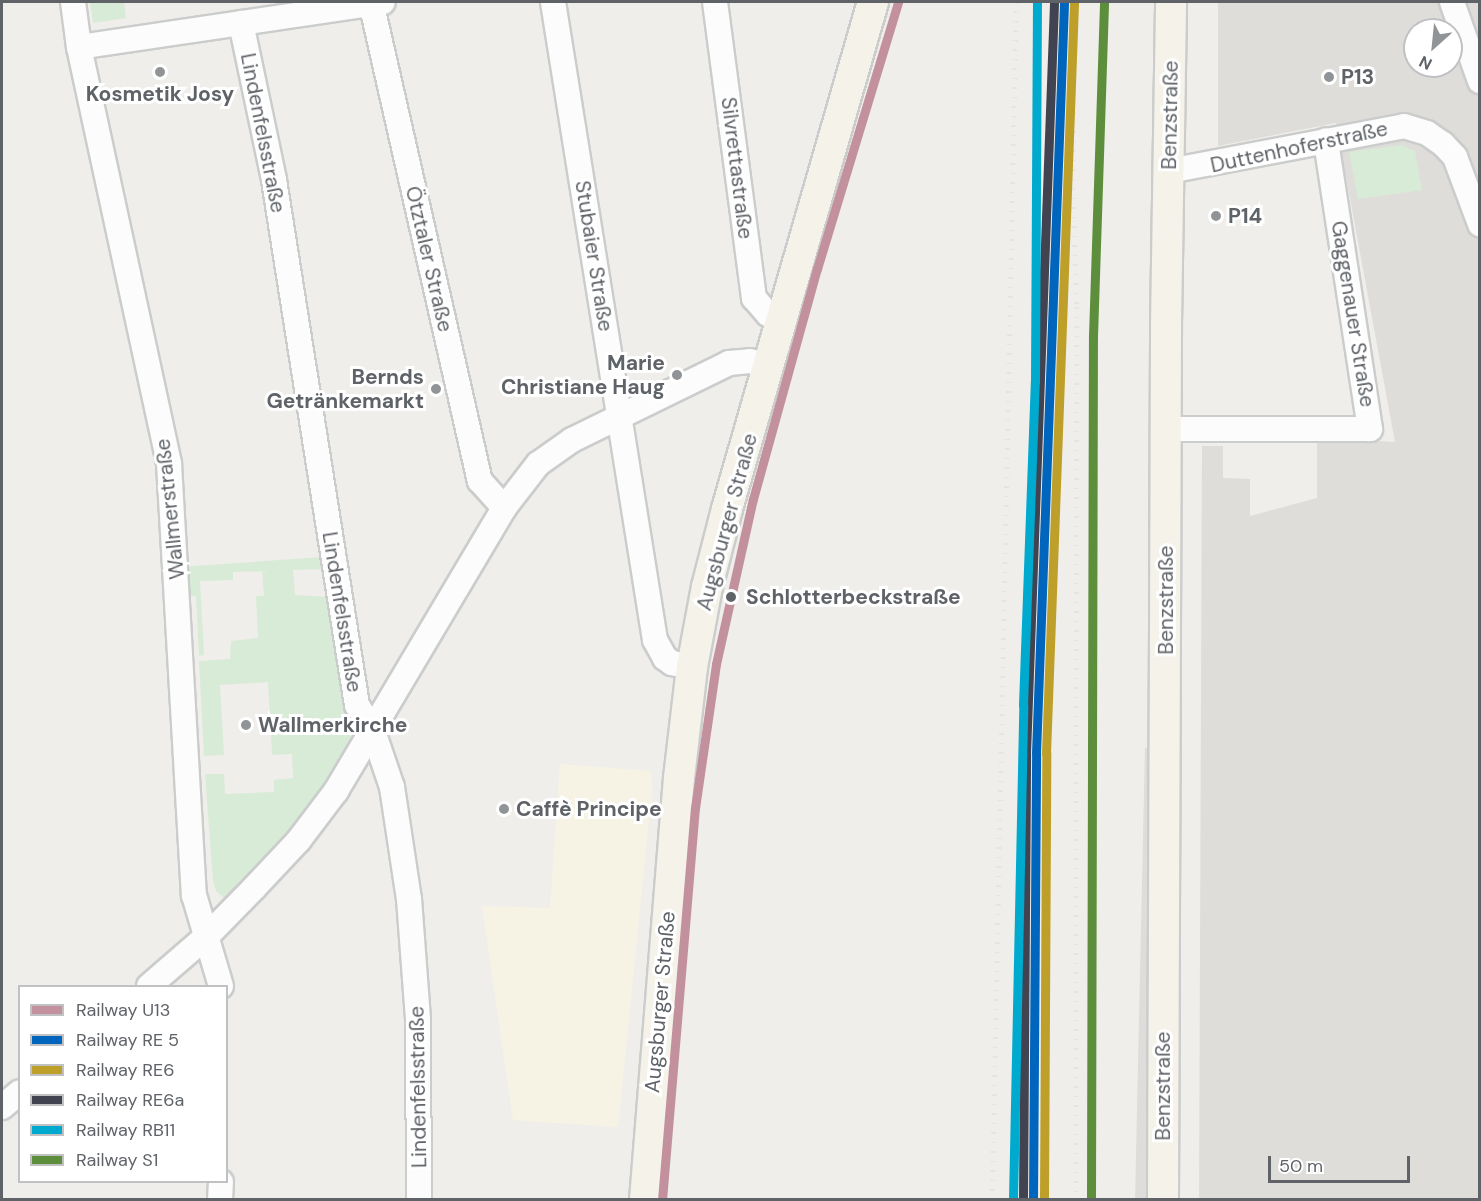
<!DOCTYPE html>
<html>
<head>
<meta charset="utf-8">
<style>
	body { margin:0 }
	#map { position:relative; width:1481px; height:1201px; overflow:hidden; background:#efeeea; font-family:"DM Sans",sans-serif }
	div>[style] { position:absolute }
	.commercial>* { inset:0; background:#f7f3e4 }
	.industrial>* { inset:0; background:#dfddda }
	.green>* { inset:0; background:#d8ebd6 }
	.roads { filter:drop-shadow(2px 0 #cbcccc) drop-shadow(-2px 0 #cbcccc) drop-shadow(0 2px #cbcccc) drop-shadow(0 -2px #cbcccc) }
	.minor>* { height:24px; margin:-12px; padding:0 12px; transform-origin:12px; border-radius:12px; background:#fdfcfc }
	.major>* { height:30px; margin:-15px; padding:0 15px; transform-origin:15px; border-radius:15px; background:#f4f2e9 }
	.rail>* { height:4.5px; margin-top:-2.25px; transform-origin:0; background:repeating-linear-gradient(90deg,#e4e4e4 0 1.5px,transparent 0 9.5px) }
	.rail-1>* { height:9px; margin:-4.5px; padding:0 4.5px; transform-origin:4.5px; border-radius:4.5px; background:#c2919d }
	.rail-2>* { height:9px; margin:-4.5px; padding:0 4.5px; transform-origin:4.5px; border-radius:4.5px; background:#0065bd }
	.rail-3>* { height:9px; margin:-4.5px; padding:0 4.5px; transform-origin:4.5px; border-radius:4.5px; background:#bd9f2a }
	.rail-4>* { height:9px; margin:-4.5px; padding:0 4.5px; transform-origin:4.5px; border-radius:4.5px; background:#424351 }
	.rail-5>* { height:9px; margin:-4.5px; padding:0 4.5px; transform-origin:4.5px; border-radius:4.5px; background:#00a9ce }
	.rail-6>* { height:9px; margin:-4.5px; padding:0 4.5px; transform-origin:4.5px; border-radius:4.5px; background:#5c8e3c }
	.dots>* { width:16px; height:16px; translate:-50% -50%; box-sizing:border-box; border:3px solid #fff; border-radius:50% }
	span { translate:-50% -50%; white-space:nowrap; text-align:center; line-height:1.15; -webkit-text-stroke:6px #fff; paint-order:stroke }
	.poi-label { font-size:21px; color:#5f6368; font-weight:700 }
	.left { translate:0 -50%; text-align:left }
	.right { translate:-100% -50%; text-align:right }
	.street-label { font-size:21px; color:#5f6368 }
	.stop-label { font-size:21px; color:#5f6368; font-weight:700 }
	.frame { position:absolute; inset:0; border:3px solid #5f6368; pointer-events:none }
	.legend { position:absolute; left:18px; top:985px; width:210px; height:198px; box-sizing:border-box; background:#fff; border:2px solid #bfc1c3; margin:0; padding:8px 10px; list-style:none; font-size:18px; color:#5f6368 }
	.legend li { display:flex; align-items:center; gap:12px; height:30px }
	.legend b { width:30px; border:2px solid #bfc1c3 }
	.north { position:absolute; left:1403px; top:18px; width:60px; height:60px; box-sizing:border-box; background:#fff; border:2px solid #bfc1c3; border-radius:50%; rotate:207deg; font-size:16px; font-weight:700; line-height:24px; text-align:center; color:#5f6368 }
	.north::after { content:''; display:block; margin:auto; width:21px; height:27px; background:#919496; clip-path:polygon(50% 0,100% 100%,50% 72%,0 100%) }
	.scale { position:absolute; left:1268px; top:1156px; width:142px; height:27px; box-sizing:border-box; border:3px solid #5f6368; border-top:0; padding-left:8px; font-size:18px; line-height:21px; white-space:nowrap; color:#5f6368; -webkit-text-stroke:4px #fff; paint-order:stroke }
</style>
</head>
<body>
<div id="map">
	<div class="commercial">
		<div style="clip-path:polygon(560px 764px,651px 771px,652px 788px,618px 1127px,513px 1120px,482px 906px,550px 908px)"></div>
	</div>
	<div class="industrial">
		<div style="clip-path:polygon(evenodd,1218px 2px,1479px 2px,1479px 1199px,1199px 1200px,1202px 446px,1223px 446px,1223px 478px,1250px 479px,1250px 516px,1317px 498px,1317px 438px,1395px 442px,1336px 123px,1218px 146px,1218px 2px,1415px 30px,1451px 30px,1451px 66px,1415px 66px,1415px 30px)"></div>
		<div style="clip-path:polygon(1145px 747px,1158px 759px,1159px 1199px,1135px 1200px)"></div>
	</div>
	<div class="green">
		<div style="clip-path:polygon(90px 2px,124px 2px,126px 18px,93px 23px)"></div>
		<div style="clip-path:polygon(1401px 145px,1415px 151px,1422px 190px,1358px 199px,1349px 152px)"></div>
		<div style="clip-path:polygon(323px 557px,324px 569px,293px 570px,295px 595px,328px 597px,351px 740px,347px 753px,319px 803px,228px 898px,223px 897px,216px 891px,213px 881px,205px 774px,224px 774px,225px 794px,274px 792px,274px 780px,293px 778px,292px 754px,272px 755px,268px 682px,220px 685px,224px 755px,204px 756px,199px 661px,230px 659px,231px 641px,258px 638px,256px 596px,264px 596px,262px 572px,269px 571px,233px 572px,233px 580px,200px 581px,204px 655px,199px 656px,196px 596px,183px 596px,181px 567px)"></div>
	</div>
	<div class="roads">
		<div class="minor">
			<div style="left:73px;top:2px;width:45px;rotate:82.4deg"></div>
			<div style="left:79px;top:47px;width:427px;rotate:77.8deg"></div>
			<div style="left:169px;top:464px;width:432px;rotate:86.7deg"></div>
			<div style="left:194px;top:895px;width:95px;rotate:73.5deg"></div>
			<div style="left:371px;top:2px;width:491px;rotate:77.2deg"></div>
			<div style="left:480px;top:481px;width:36px;rotate:48deg"></div>
			<div style="left:553px;top:2px;width:646px;rotate:80.92deg"></div>
			<div style="left:655px;top:640px;width:21px;rotate:61deg"></div>
			<div style="left:665px;top:658px;width:9px;rotate:36deg"></div>
			<div style="left:672px;top:663px;width:20px;rotate:11deg"></div>
			<div style="left:715px;top:2px;width:299px;rotate:82.5deg"></div>
			<div style="left:754px;top:298px;width:21px;rotate:49deg"></div>
			<div style="left:768px;top:314px;width:16px;rotate:18deg"></div>
			<div style="left:1452px;top:2px;width:84px;rotate:70.5deg"></div>
			<div style="left:241px;top:23px;width:160px;rotate:78.1deg"></div>
			<div style="left:274px;top:180px;width:532px;rotate:81.02deg"></div>
			<div style="left:357px;top:705px;width:31px;rotate:58deg"></div>
			<div style="left:373px;top:731px;width:59px;rotate:71.3deg"></div>
			<div style="left:392px;top:787px;width:113px;rotate:81.4deg"></div>
			<div style="left:409px;top:899px;width:121px;rotate:85.7deg"></div>
			<div style="left:418px;top:1020px;width:180px;rotate:89.7deg"></div>
			<div style="left:79px;top:47px;width:307px;rotate:-8.4deg"></div>
			<div style="left:1169px;top:171px;width:239px;rotate:-10.8deg"></div>
			<div style="left:1404px;top:126px;width:24px;rotate:17deg"></div>
			<div style="left:1427px;top:133px;width:19px;rotate:35deg"></div>
			<div style="left:1443px;top:144px;width:18px;rotate:47deg"></div>
			<div style="left:1455px;top:157px;width:72px;rotate:69.5deg"></div>
			<div style="left:1166px;top:429px;width:204px"></div>
			<div style="left:1370px;top:429px;width:292px;rotate:-98.7deg"></div>
			<div style="left:149px;top:986px;width:77px;rotate:-40.8deg"></div>
			<div style="left:207px;top:936px;width:67px;rotate:-45.6deg"></div>
			<div style="left:254px;top:888px;width:66px;rotate:-46.8deg"></div>
			<div style="left:299px;top:840px;width:61px;rotate:-52.9deg"></div>
			<div style="left:336px;top:791px;width:329px;rotate:-59.3deg"></div>
			<div style="left:504px;top:508px;width:56px;rotate:-52.3deg"></div>
			<div style="left:538px;top:464px;width:42px;rotate:-35.2deg"></div>
			<div style="left:572px;top:440px;width:175px;rotate:-26.1deg"></div>
			<div style="left:729px;top:363px;width:21px;rotate:-5deg"></div>
			<div style="left:750px;top:361px;width:20px;rotate:15deg"></div>
			<div style="left:2px;top:1107px;width:23px;rotate:-40deg"></div>
			<div style="left:220px;top:1200px;width:18px;rotate:-87deg"></div>
		</div>
		<div class="major">
			<div style="left:645px;top:1200px;width:423px;rotate:-85.4deg"></div>
			<div style="left:679px;top:778px;width:112px;rotate:-83.3deg"></div>
			<div style="left:692px;top:667px;width:81px;rotate:-79.4deg"></div>
			<div style="left:707px;top:587px;width:81px;rotate:-75.6deg"></div>
			<div style="left:727px;top:509px;width:528px;rotate:-73.94deg"></div>
			<div style="left:1163px;top:1200px;width:875px;rotate:-89.8deg"></div>
			<div style="left:1166px;top:325px;width:323px;rotate:-89.1deg"></div>
		</div>
	</div>
	<div class="rail">
		<div style="left:1074px;top:93px;width:95px;rotate:90.6deg"></div>
		<div style="left:1073px;top:188px;width:119px;rotate:88.1deg"></div>
		<div style="left:1077px;top:307px;width:893px;rotate:90.06deg"></div>
		<div style="left:992px;top:1200px;width:1198px;rotate:-88.85deg"></div>
	</div>
	<div class="rail-1">
		<div style="left:662px;top:1200px;width:393px;rotate:-85.2deg"></div>
		<div style="left:695px;top:808px;width:146px;rotate:-81.7deg"></div>
		<div style="left:716px;top:664px;width:169px;rotate:-77.4deg"></div>
		<div style="left:753px;top:499px;width:239px;rotate:-74.5deg"></div>
		<div style="left:817px;top:269px;width:279px;rotate:-73.1deg"></div>
	</div>
	<div class="rail-2">
		<div style="left:1033px;top:1200px;width:447px;rotate:-89.6deg"></div>
		<div style="left:1036px;top:753px;width:752px;rotate:-87.86deg"></div>
	</div>
	<div class="rail-3">
		<div style="left:1044px;top:1200px;width:447px;rotate:-89.7deg"></div>
		<div style="left:1046px;top:753px;width:752px;rotate:-87.86deg"></div>
	</div>
	<div class="rail-4">
		<div style="left:1023px;top:1200px;width:447px;rotate:-89.6deg"></div>
		<div style="left:1026px;top:753px;width:752px;rotate:-87.86deg"></div>
	</div>
	<div class="rail-5">
		<div style="left:1013px;top:1200px;width:495px;rotate:-88.8deg"></div>
		<div style="left:1023px;top:705px;width:324px;rotate:-87.9deg"></div>
		<div style="left:1035px;top:381px;width:379px;rotate:-89.7deg"></div>
	</div>
	<div class="rail-6">
		<div style="left:1091px;top:1200px;width:864px;rotate:-89.87deg"></div>
		<div style="left:1093px;top:336px;width:334px;rotate:-88.1deg"></div>
	</div>
	<div class="dots">
		<div style="left:160px;top:72px;background:#919496"></div>
		<div style="left:1329px;top:77px;background:#919496"></div>
		<div style="left:1216px;top:216px;background:#919496"></div>
		<div style="left:677px;top:375px;background:#919496"></div>
		<div style="left:436px;top:389px;background:#919496"></div>
		<div style="left:731px;top:597px;background:#5f6368"></div>
		<div style="left:246px;top:725px;background:#919496"></div>
		<div style="left:504px;top:809px;background:#919496"></div>
	</div>
	<div class="poi-label">
		<span class="left" style="left:1341px;top:77px">P13</span>
		<span style="left:160px;top:94px">Kosmetik Josy</span>
		<span class="left" style="left:1228px;top:216px">P14</span>
		<span class="right" style="left:665px;top:375px">Marie<br>Christiane Haug</span>
		<span class="right" style="left:424px;top:389px">Bernds<br>Getränkemarkt</span>
		<span class="left" style="left:258px;top:725px">Wallmerkirche</span>
		<span class="left" style="left:516px;top:809px">Caffè Principe</span>
	</div>
	<div class="street-label">
		<span style="left:1170px;top:115px;rotate:-89deg">Benzstraße</span>
		<span style="left:263px;top:133px;rotate:79deg">Lindenfelsstraße</span>
		<span style="left:1299px;top:147px;rotate:-12deg">Duttenhoferstraße</span>
		<span style="left:737px;top:168px;rotate:83deg">Silvrettastraße</span>
		<span style="left:594px;top:256px;rotate:81deg">Stubaier Straße</span>
		<span style="left:429px;top:259px;rotate:77deg">Ötztaler Straße</span>
		<span style="left:1353px;top:314px;rotate:81deg">Gaggenauer Straße</span>
		<span style="left:170px;top:509px;rotate:-96deg">Wallmerstraße</span>
		<span style="left:727px;top:522px;rotate:-75deg">Augsburger Straße</span>
		<span style="left:1166px;top:600px;rotate:-90deg">Benzstraße</span>
		<span style="left:342px;top:612px;rotate:81deg">Lindenfelsstraße</span>
		<span style="left:660px;top:1002px;rotate:-85deg">Augsburger Straße</span>
		<span style="left:1163px;top:1086px;rotate:-90deg">Benzstraße</span>
		<span style="left:418px;top:1087px;rotate:-91deg">Lindenfelsstraße</span>
	</div>
	<div class="stop-label">
		<span class="left" style="left:746px;top:597px">Schlotterbeckstraße</span>
	</div>
	<div class="frame"></div>
	<ul class="legend">
	<li><b style="height:8px;background:#c2919d"></b>Railway U13</li>
	<li><b style="height:8px;background:#0065bd"></b>Railway RE 5</li>
	<li><b style="height:8px;background:#bd9f2a"></b>Railway RE6</li>
	<li><b style="height:8px;background:#424351"></b>Railway RE6a</li>
	<li><b style="height:8px;background:#00a9ce"></b>Railway RB11</li>
	<li><b style="height:8px;background:#5c8e3c"></b>Railway S1</li>
	</ul>
	<div class="north">N</div>
	<div class="scale">50 m</div>
</div>
</body>
</html>
